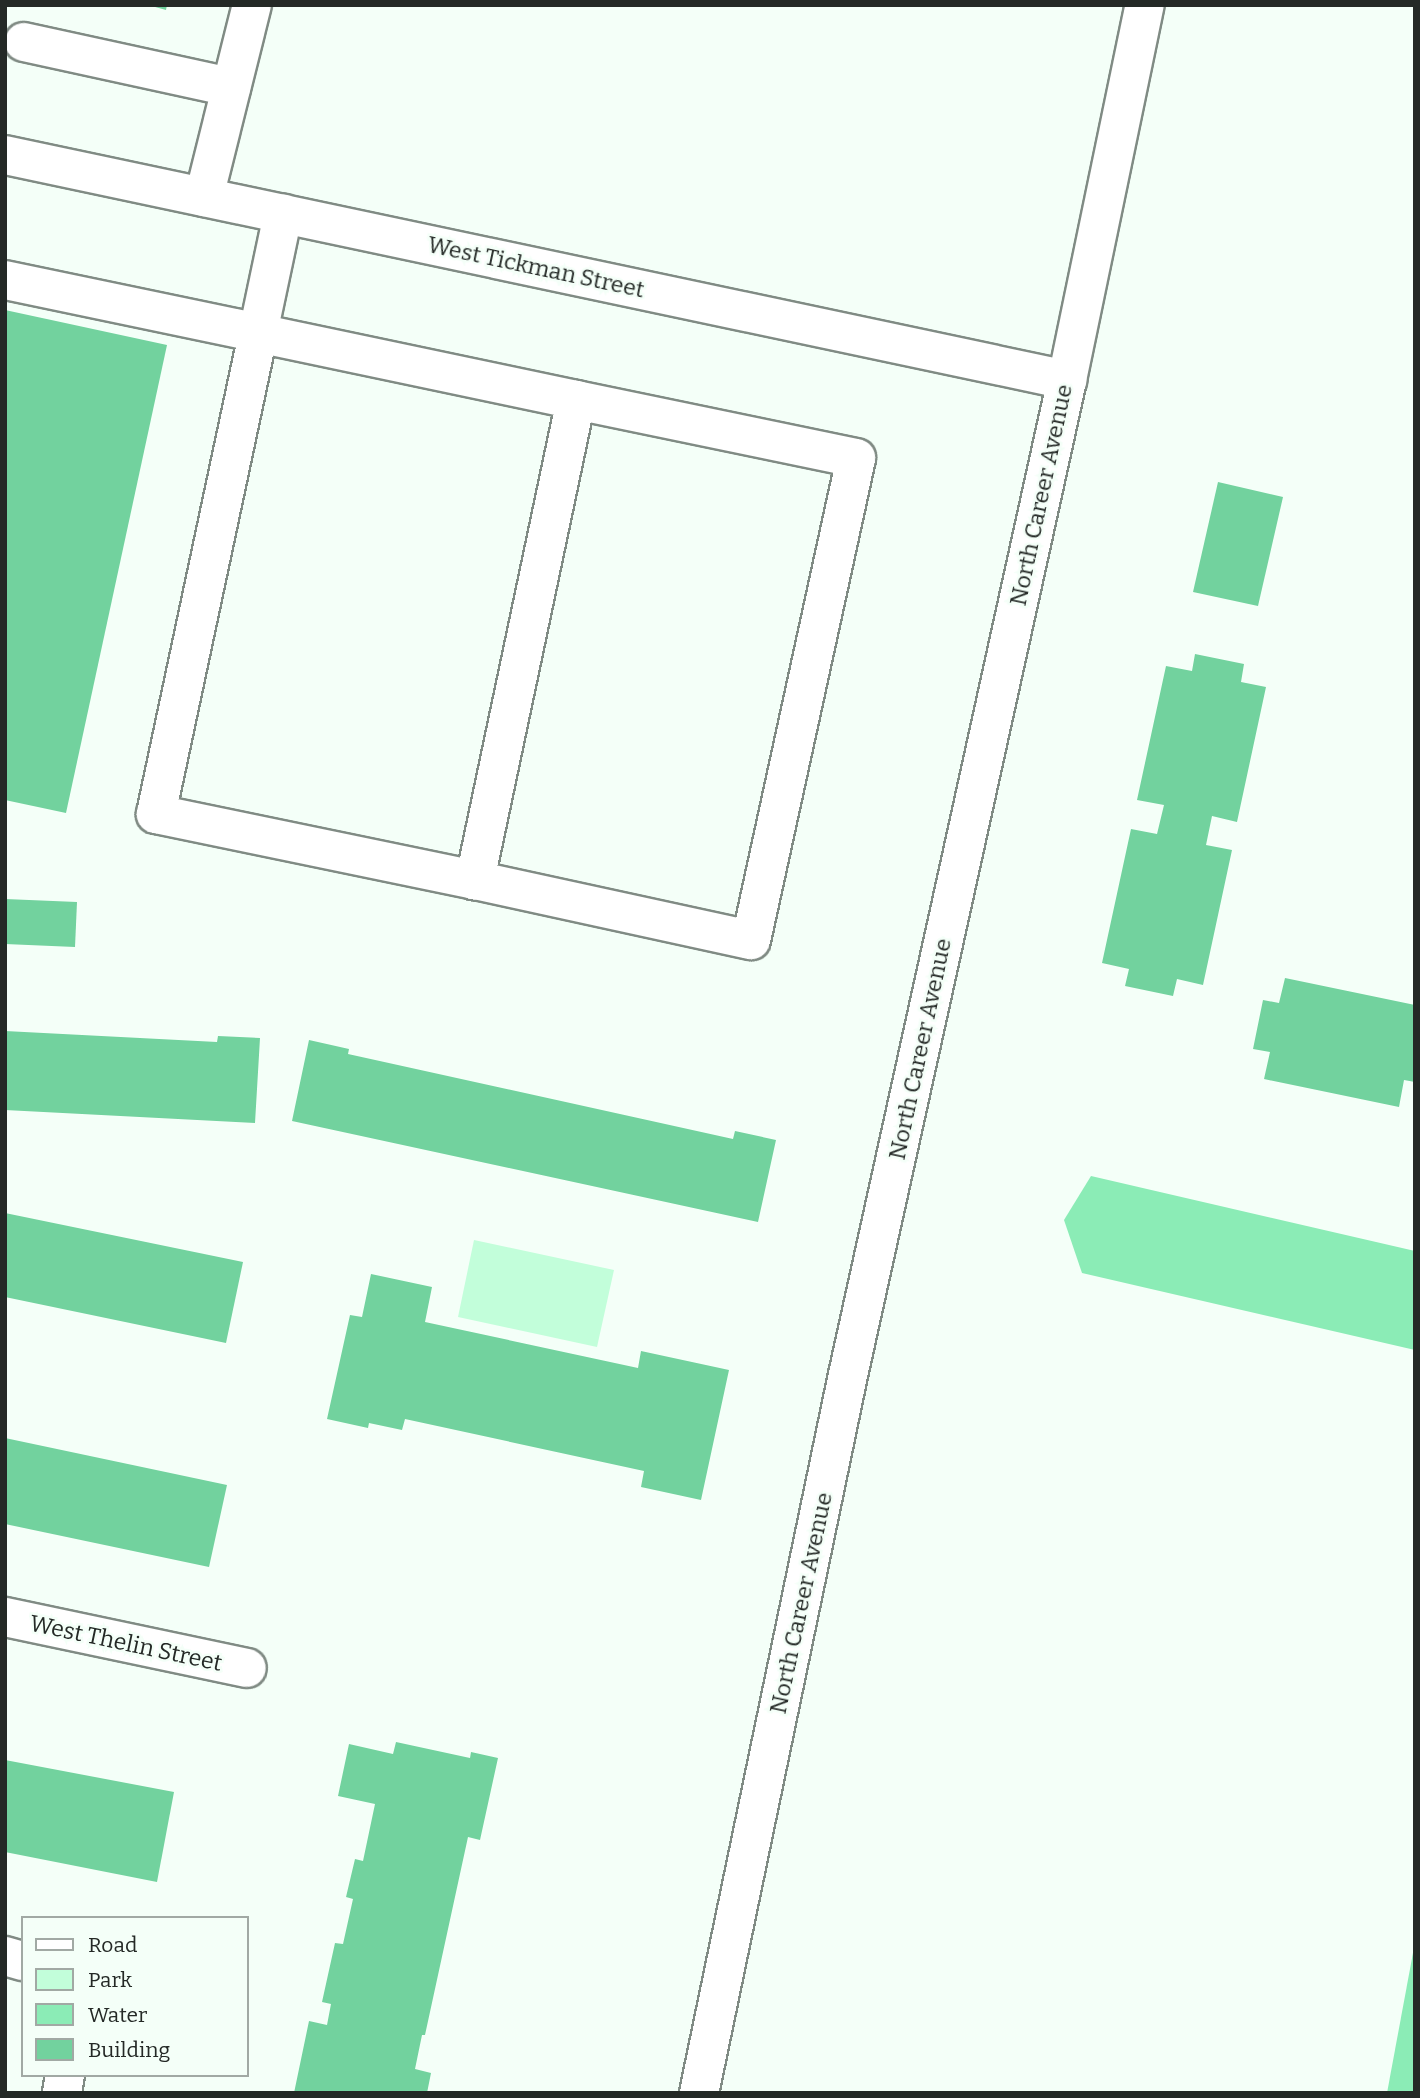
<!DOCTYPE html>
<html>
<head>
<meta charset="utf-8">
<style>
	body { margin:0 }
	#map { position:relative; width:1420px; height:2098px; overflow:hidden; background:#f4fff8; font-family:Bitter,serif }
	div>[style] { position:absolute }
	.green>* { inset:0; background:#c2feda }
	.water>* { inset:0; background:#8becb6 }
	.building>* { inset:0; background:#72d29e }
	.roads { filter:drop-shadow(2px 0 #808b84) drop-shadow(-2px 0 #808b84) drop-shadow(0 2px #808b84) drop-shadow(0 -2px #808b84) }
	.minor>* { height:38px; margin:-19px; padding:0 19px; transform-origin:19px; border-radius:19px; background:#fff }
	span { translate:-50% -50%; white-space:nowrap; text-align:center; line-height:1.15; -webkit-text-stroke:5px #f4fff8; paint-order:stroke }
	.street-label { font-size:23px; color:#242926 }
	.frame { position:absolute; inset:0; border:7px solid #242926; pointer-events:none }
	.legend { position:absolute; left:21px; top:1916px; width:228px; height:161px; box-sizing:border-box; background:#f4fff8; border:2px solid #a1a9a4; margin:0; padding:9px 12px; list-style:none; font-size:21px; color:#242926 }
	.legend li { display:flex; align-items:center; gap:14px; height:35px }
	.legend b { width:35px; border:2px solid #a1a9a4 }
</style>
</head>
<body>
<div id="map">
	<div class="green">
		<div style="clip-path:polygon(474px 1240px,614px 1270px,597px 1347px,458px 1317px)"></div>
	</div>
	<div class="water">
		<div style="clip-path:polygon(1091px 1176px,1415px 1251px,1415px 1350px,1082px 1273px,1064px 1220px)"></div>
		<div style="clip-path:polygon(1415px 1942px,1415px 2093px,1387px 2093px)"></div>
	</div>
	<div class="building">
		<div style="clip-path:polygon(148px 5px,167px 5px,166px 10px)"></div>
		<div style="clip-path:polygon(5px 310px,167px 345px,66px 813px,5px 800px)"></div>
		<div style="clip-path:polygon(1218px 482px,1283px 497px,1258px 606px,1193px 592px)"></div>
		<div style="clip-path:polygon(1195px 654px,1244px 664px,1241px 682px,1266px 687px,1237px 822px,1212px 816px,1206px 845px,1232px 850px,1203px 985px,1177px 979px,1173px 996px,1125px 986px,1129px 969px,1102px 963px,1131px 829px,1157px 834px,1164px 805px,1137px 800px,1166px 666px,1192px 671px)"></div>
		<div style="clip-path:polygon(5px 899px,77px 902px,75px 947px,5px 944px)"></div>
		<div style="clip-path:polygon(1285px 978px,1415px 1005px,1415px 1082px,1404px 1080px,1399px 1107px,1264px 1079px,1270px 1052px,1253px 1049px,1263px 1000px,1279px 1003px)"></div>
		<div style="clip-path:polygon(5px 1031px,217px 1042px,218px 1036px,260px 1038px,255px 1123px,5px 1110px)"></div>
		<div style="clip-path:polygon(309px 1040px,349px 1049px,348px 1054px,733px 1139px,735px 1131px,776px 1140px,758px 1222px,292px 1121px)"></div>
		<div style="clip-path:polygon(5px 1213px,243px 1262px,226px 1343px,5px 1297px)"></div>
		<div style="clip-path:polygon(371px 1274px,432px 1287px,425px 1322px,638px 1368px,641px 1351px,729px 1370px,701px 1500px,641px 1487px,644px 1471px,405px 1419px,402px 1430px,369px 1423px,368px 1428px,327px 1419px,350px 1315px,362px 1317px)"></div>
		<div style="clip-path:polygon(5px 1438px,227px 1485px,209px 1567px,5px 1524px)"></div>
		<div style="clip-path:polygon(396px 1742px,470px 1758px,471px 1752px,498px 1758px,480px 1840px,468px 1837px,425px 2035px,422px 2035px,415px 2069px,431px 2073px,427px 2093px,294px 2093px,309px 2021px,327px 2025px,331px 2004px,322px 2002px,335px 1943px,343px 1944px,353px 1899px,346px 1897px,355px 1859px,363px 1861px,375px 1804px,338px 1796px,349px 1744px,393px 1754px)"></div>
		<div style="clip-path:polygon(5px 1760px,174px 1792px,157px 1882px,5px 1852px)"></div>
	</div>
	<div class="roads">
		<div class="minor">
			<div style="left:24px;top:42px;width:212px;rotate:12.3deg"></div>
			<div style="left:5px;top:155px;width:1086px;rotate:11.96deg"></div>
			<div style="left:204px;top:197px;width:198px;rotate:-76deg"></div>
			<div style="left:5px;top:280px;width:258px;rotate:11.8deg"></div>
			<div style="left:258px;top:333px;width:122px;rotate:-78.1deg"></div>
			<div style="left:475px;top:880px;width:282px;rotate:12.3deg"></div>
			<div style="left:751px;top:940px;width:493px;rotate:-77.7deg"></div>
			<div style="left:856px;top:458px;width:286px;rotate:-168.3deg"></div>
			<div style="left:576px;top:400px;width:491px;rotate:101.9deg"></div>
			<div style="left:475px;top:880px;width:326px;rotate:-168.3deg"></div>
			<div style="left:156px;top:814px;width:492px;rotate:-78deg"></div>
			<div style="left:258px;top:333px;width:325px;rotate:11.9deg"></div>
			<div style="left:5px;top:1617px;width:247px;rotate:11.9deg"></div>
			<div style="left:5px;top:1956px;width:19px;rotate:16deg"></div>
			<div style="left:62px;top:2093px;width:18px;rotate:-81deg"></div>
			<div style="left:699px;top:2093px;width:733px;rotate:-78.28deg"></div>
			<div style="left:848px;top:1375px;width:1019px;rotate:-77.59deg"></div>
			<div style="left:1067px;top:380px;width:383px;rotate:-78.3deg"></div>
		</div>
	</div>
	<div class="street-label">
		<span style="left:536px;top:267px;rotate:12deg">West Tickman Street</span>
		<span style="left:1041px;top:495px;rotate:-78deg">North Career Avenue</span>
		<span style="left:920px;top:1049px;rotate:-78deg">North Career Avenue</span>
		<span style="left:801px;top:1603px;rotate:-78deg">North Career Avenue</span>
		<span style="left:126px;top:1643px;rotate:12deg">West Thelin Street</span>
	</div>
	<div class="frame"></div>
	<ul class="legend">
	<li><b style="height:9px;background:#fff"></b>Road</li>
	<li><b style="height:19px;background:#c2feda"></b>Park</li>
	<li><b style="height:19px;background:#8becb6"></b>Water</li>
	<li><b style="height:19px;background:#72d29e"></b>Building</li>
	</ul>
</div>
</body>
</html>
